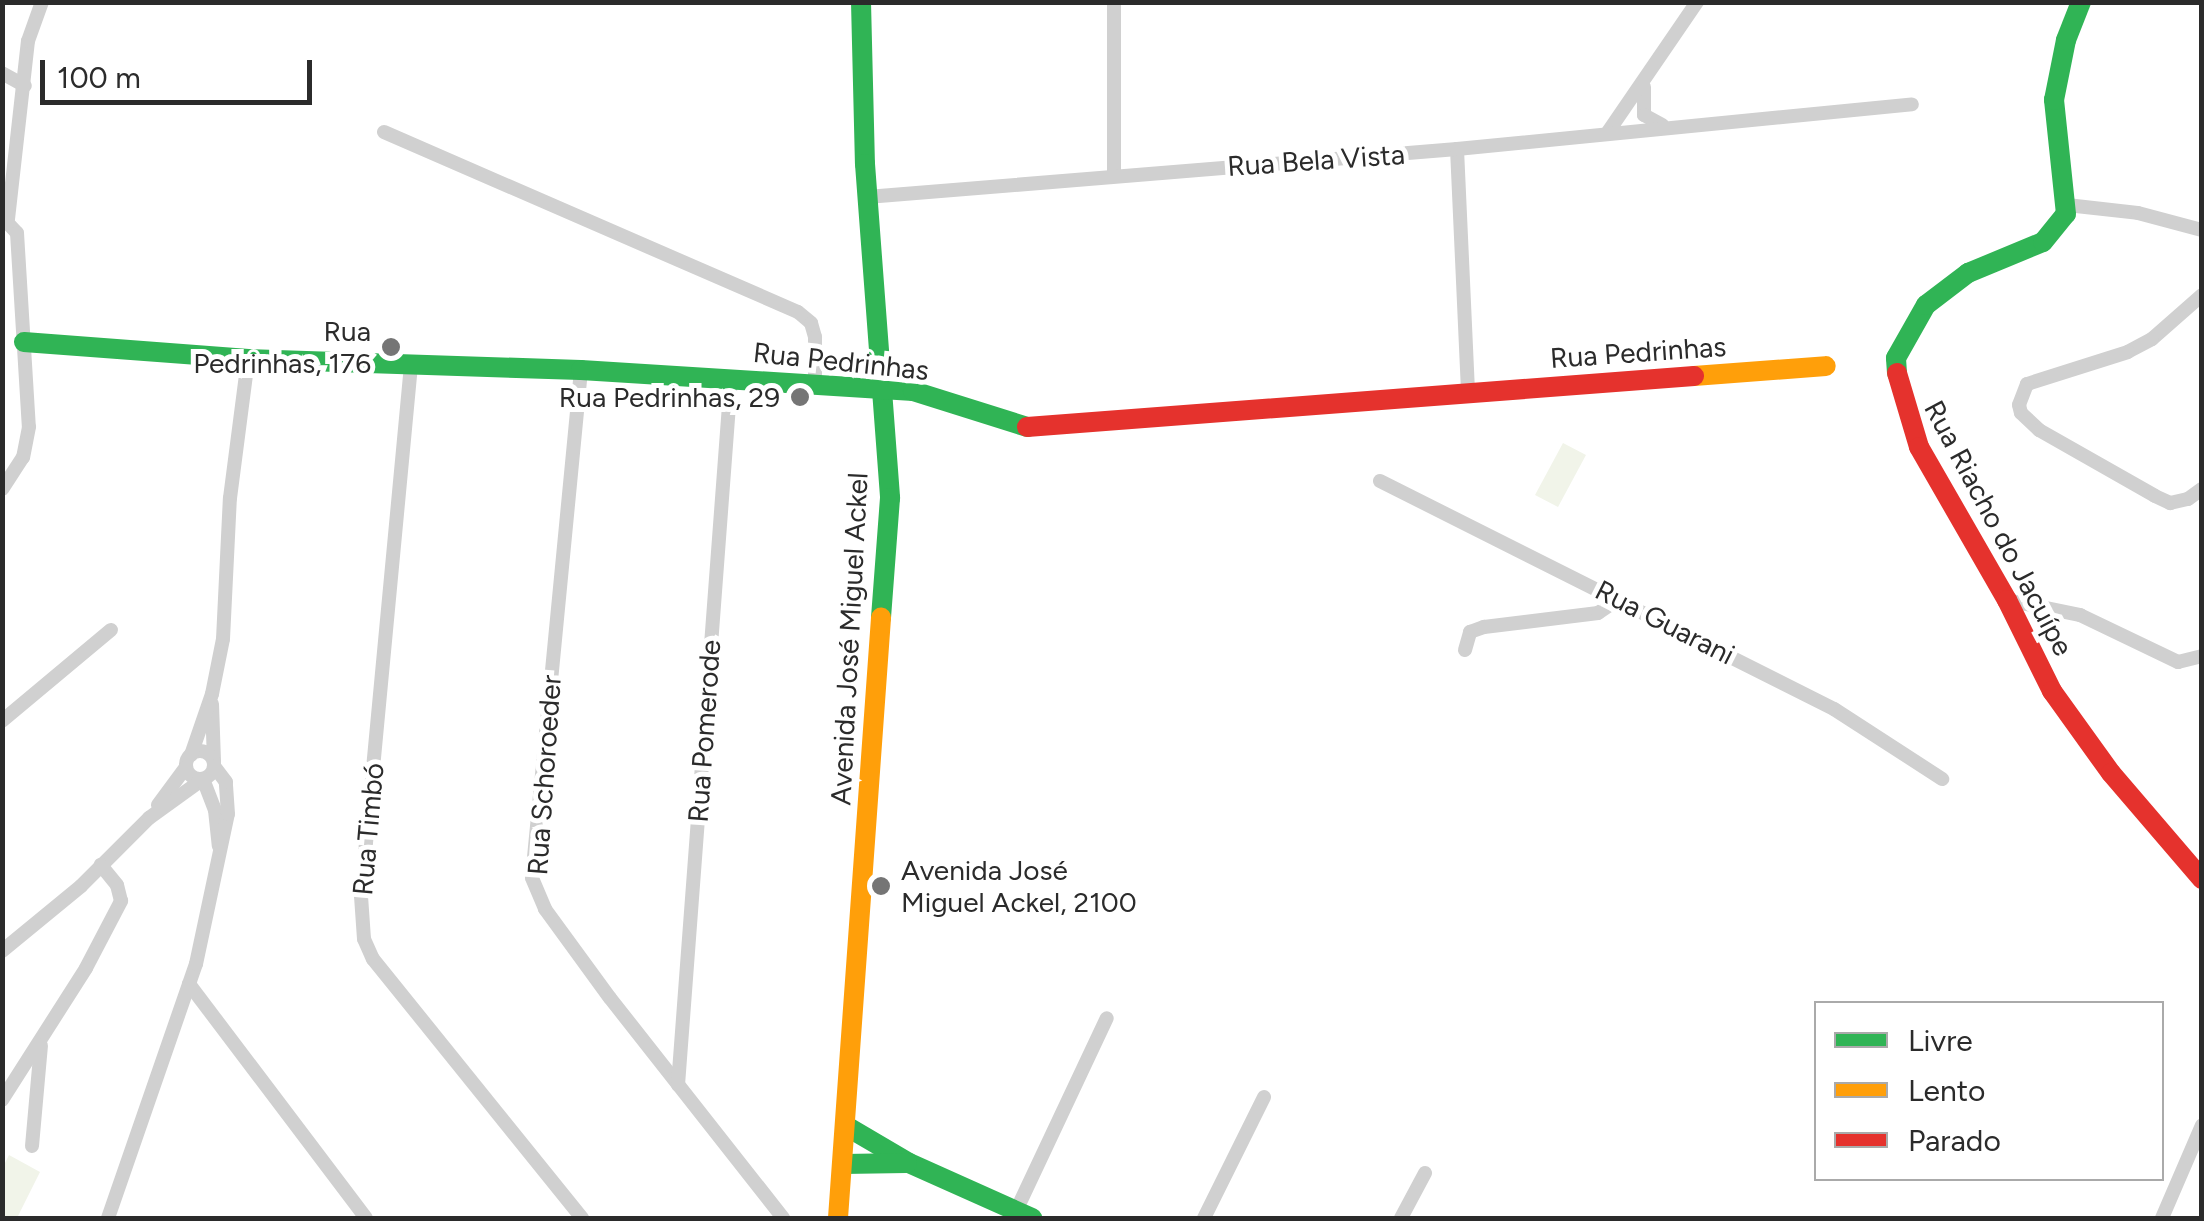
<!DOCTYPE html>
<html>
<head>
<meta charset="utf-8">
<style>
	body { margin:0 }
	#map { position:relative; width:2204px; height:1221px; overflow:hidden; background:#fff; font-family:Figtree,sans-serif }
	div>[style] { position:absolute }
	.green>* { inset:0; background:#f1f4e9 }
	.street>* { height:14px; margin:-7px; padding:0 7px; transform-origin:7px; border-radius:7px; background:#d0d0d0 }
	.street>.ring { margin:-7px; padding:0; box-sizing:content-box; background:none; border:14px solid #d0d0d0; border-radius:50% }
	.fast>* { height:20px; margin:-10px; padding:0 10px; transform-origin:10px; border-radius:10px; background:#30b455 }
	.slow>* { height:20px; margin:-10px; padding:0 10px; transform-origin:10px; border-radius:10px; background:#ff9f0a }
	.jam>* { height:20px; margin:-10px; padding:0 10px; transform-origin:10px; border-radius:10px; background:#e5322d }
	.dots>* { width:28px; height:28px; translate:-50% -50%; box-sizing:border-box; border:5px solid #fff; border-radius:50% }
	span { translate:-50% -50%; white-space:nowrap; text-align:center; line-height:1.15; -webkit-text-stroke:10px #fff; paint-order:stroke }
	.street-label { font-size:28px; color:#2b2b2b }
	.poi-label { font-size:28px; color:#2b2b2b }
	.right { translate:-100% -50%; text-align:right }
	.left { translate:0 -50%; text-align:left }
	.frame { position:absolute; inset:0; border:5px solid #2b2b2b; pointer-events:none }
	.legend { position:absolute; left:1814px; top:1001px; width:350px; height:180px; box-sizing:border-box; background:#fff; border:2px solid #aaa; margin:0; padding:12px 18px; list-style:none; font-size:30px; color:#2b2b2b }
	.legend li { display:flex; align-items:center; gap:20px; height:50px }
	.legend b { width:50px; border:2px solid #aaa }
	.scale { position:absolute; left:40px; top:60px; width:272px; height:45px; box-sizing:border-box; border:5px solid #2b2b2b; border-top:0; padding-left:12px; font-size:30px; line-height:35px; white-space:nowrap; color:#2b2b2b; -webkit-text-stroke:8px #fff; paint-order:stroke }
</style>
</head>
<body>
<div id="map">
	<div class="green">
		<div style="clip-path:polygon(1563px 443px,1586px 455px,1558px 507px,1535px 495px)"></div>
		<div style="clip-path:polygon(9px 1155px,40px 1172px,17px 1218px,3px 1218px,3px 1167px)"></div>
	</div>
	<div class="street">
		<div style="left:2px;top:73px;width:26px;rotate:29deg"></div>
		<div style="left:1644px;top:87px;width:28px;rotate:90deg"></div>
		<div style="left:1644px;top:115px;width:21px;rotate:29deg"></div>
		<div style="left:384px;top:132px;width:451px;rotate:23.5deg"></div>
		<div style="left:798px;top:312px;width:17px;rotate:40deg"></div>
		<div style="left:811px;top:323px;width:15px;rotate:74deg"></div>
		<div style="left:815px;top:337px;width:49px;rotate:90deg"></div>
		<div style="left:1608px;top:132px;width:158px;rotate:-55.6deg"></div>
		<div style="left:1457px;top:149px;width:243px;rotate:87.4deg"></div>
		<div style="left:1114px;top:175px;width:173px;rotate:-90deg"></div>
		<div style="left:867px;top:197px;width:592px;rotate:-4.65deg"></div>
		<div style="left:1457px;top:149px;width:457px;rotate:-5.6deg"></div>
		<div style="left:2067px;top:205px;width:71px;rotate:6.4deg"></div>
		<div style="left:2138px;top:213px;width:66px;rotate:14.9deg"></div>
		<div style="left:2px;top:217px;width:22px;rotate:47deg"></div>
		<div style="left:17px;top:233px;width:194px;rotate:86.5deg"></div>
		<div style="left:29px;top:427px;width:31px;rotate:101deg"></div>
		<div style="left:23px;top:457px;width:38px;rotate:123deg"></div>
		<div style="left:8px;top:219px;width:179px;rotate:-83.6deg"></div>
		<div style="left:28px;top:41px;width:41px;rotate:-70.3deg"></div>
		<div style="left:2202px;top:295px;width:67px;rotate:138.7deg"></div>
		<div style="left:2152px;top:339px;width:27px;rotate:152deg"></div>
		<div style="left:2128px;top:352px;width:106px;rotate:162.4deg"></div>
		<div style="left:2027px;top:384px;width:22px;rotate:111deg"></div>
		<div style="left:2019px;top:405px;width:8px;rotate:76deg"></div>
		<div style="left:2021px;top:413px;width:25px;rotate:43deg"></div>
		<div style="left:2039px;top:430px;width:133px;rotate:29.6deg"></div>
		<div style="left:2155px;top:496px;width:17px;rotate:25deg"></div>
		<div style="left:2170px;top:503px;width:18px;rotate:-13deg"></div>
		<div style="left:2188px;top:499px;width:17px;rotate:-36deg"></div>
		<div style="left:411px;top:365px;width:533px;rotate:95.38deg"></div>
		<div style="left:361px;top:896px;width:43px;rotate:86deg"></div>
		<div style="left:364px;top:939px;width:22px;rotate:66deg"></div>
		<div style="left:373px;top:959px;width:333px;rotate:51.1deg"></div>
		<div style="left:581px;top:370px;width:510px;rotate:95.51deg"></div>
		<div style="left:532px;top:878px;width:34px;rotate:67deg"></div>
		<div style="left:545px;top:909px;width:110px;rotate:53.9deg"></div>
		<div style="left:610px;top:998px;width:280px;rotate:51.8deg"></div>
		<div style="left:1380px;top:481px;width:508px;rotate:26.67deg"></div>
		<div style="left:1834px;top:709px;width:129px;rotate:32.9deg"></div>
		<div style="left:2007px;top:600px;width:75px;rotate:11.6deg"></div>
		<div style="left:2080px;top:615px;width:109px;rotate:25.6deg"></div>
		<div style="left:2178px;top:662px;width:25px;rotate:-14deg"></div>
		<div style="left:1465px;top:650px;width:19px;rotate:-74deg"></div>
		<div style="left:1470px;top:632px;width:15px;rotate:-20deg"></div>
		<div style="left:1484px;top:627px;width:115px;rotate:-7deg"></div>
		<div style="left:1598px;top:613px;width:25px;rotate:-34deg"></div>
		<div style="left:212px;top:704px;width:57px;rotate:88deg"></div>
		<div style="left:2px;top:721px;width:142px;rotate:-39.9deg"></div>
		<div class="ring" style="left:186px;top:751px;width:14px;height:14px"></div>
		<div style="left:191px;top:755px;width:65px;rotate:-71deg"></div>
		<div style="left:212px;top:694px;width:56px;rotate:-78.7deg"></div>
		<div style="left:223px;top:639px;width:141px;rotate:-87.2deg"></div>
		<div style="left:230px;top:498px;width:140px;rotate:-82.6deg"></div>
		<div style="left:158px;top:805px;width:47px;rotate:-53.6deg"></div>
		<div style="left:2px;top:951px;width:102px;rotate:-39.4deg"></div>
		<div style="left:81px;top:886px;width:96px;rotate:-45deg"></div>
		<div style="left:149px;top:818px;width:67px;rotate:-35.8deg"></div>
		<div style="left:203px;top:779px;width:33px;rotate:69deg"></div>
		<div style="left:215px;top:810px;width:36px;rotate:84deg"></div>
		<div style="left:189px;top:984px;width:293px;rotate:52.9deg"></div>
		<div style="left:678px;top:1085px;width:709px;rotate:-85.71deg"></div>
		<div style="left:2px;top:1100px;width:156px;rotate:-57.5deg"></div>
		<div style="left:86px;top:968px;width:76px;rotate:-62.4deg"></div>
		<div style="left:121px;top:901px;width:16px;rotate:-104deg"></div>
		<div style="left:117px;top:885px;width:26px;rotate:-129deg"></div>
		<div style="left:32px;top:1146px;width:101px;rotate:-84.9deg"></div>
		<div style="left:1016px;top:1211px;width:213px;rotate:-64.8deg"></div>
		<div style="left:108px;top:1218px;width:269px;rotate:-70.9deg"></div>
		<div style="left:196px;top:964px;width:153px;rotate:-78deg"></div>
		<div style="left:228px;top:814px;width:32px;rotate:-94deg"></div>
		<div style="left:226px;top:782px;width:20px;rotate:-127deg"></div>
		<div style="left:1204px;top:1218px;width:135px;rotate:-63.6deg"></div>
		<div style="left:1401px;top:1218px;width:51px;rotate:-61.9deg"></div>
		<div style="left:2162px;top:1218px;width:101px;rotate:-66.7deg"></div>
	</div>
	<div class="fast">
		<div style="left:861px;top:2px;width:162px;rotate:88.6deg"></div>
		<div style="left:865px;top:164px;width:335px;rotate:85.7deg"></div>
		<div style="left:890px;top:498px;width:120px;rotate:94.3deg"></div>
		<div style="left:24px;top:342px;width:225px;rotate:4.3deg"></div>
		<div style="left:248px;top:359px;width:333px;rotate:1.9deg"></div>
		<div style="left:581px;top:370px;width:333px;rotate:3.6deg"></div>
		<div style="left:913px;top:391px;width:120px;rotate:17.5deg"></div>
		<div style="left:1897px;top:373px;width:15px;rotate:-94deg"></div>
		<div style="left:1896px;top:358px;width:61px;rotate:-60.5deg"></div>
		<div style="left:1926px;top:305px;width:53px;rotate:-37.3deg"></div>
		<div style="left:1968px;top:273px;width:81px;rotate:-22.5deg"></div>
		<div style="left:2043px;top:242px;width:36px;rotate:-51deg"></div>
		<div style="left:2066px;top:214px;width:115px;rotate:-96deg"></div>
		<div style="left:2054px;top:100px;width:61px;rotate:-78.7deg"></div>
		<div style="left:2066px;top:40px;width:41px;rotate:-68.5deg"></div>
		<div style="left:846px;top:1126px;width:73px;rotate:30.4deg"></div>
		<div style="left:909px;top:1163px;width:135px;rotate:24.1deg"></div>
		<div style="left:843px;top:1164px;width:64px;rotate:-0.9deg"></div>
	</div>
	<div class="slow">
		<div style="left:1694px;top:376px;width:132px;rotate:-4.3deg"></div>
		<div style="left:838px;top:1218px;width:602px;rotate:-85.9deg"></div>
	</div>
	<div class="jam">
		<div style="left:1897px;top:373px;width:77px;rotate:73.4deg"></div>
		<div style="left:1919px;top:447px;width:177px;rotate:60.1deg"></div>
		<div style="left:2007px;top:600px;width:102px;rotate:63.7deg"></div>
		<div style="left:2052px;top:691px;width:101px;rotate:54.3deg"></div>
		<div style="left:2111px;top:773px;width:140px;rotate:49.4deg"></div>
		<div style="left:1027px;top:427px;width:669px;rotate:-4.37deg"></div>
	</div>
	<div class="dots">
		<div style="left:391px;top:347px;background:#757575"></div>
		<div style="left:800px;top:397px;background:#757575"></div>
		<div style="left:881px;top:886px;background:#757575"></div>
	</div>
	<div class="street-label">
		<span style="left:1316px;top:160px;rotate:-4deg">Rua Bela Vista</span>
		<span style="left:1638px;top:352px;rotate:-4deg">Rua Pedrinhas</span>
		<span style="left:841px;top:361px;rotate:6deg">Rua Pedrinhas</span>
		<span style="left:1999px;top:528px;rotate:62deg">Rua Riacho do Jacuípe</span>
		<span style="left:1665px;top:622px;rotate:27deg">Rua Guarani</span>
		<span style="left:849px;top:639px;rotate:-87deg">Avenida José Miguel Ackel</span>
		<span style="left:704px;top:731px;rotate:-86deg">Rua Pomerode</span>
		<span style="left:544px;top:775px;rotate:-86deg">Rua Schoroeder</span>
		<span style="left:368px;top:829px;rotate:-85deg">Rua Timbó</span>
	</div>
	<div class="poi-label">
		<span class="right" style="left:371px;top:347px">Rua<br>Pedrinhas, 176</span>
		<span class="right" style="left:780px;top:397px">Rua Pedrinhas, 29</span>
		<span class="left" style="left:901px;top:886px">Avenida José<br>Miguel Ackel, 2100</span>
	</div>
	<div class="frame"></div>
	<ul class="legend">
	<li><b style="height:12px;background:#30b455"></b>Livre</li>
	<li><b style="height:12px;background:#ff9f0a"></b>Lento</li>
	<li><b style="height:12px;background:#e5322d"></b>Parado</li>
	</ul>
	<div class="scale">100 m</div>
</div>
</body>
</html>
